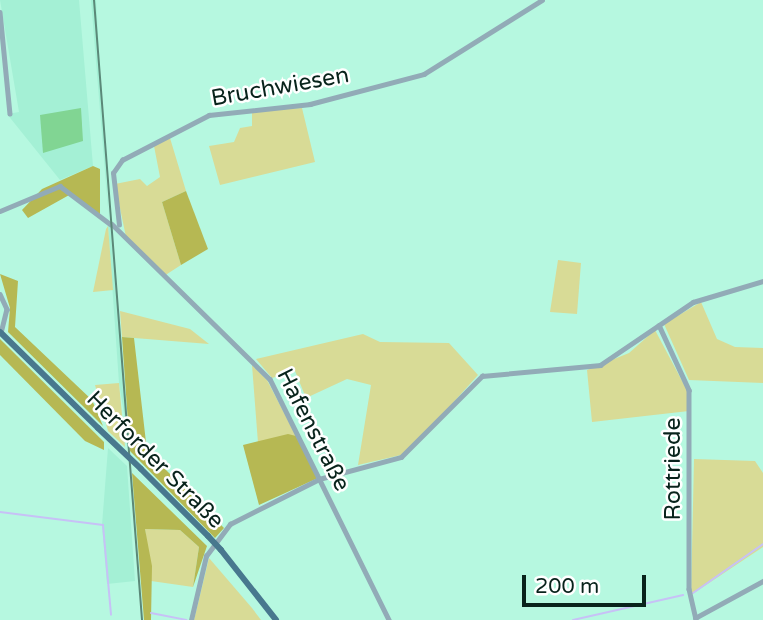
<!DOCTYPE html>
<html>
<head>
<meta charset="utf-8">
<style>
	body { margin:0 }
	#map { position:relative; width:763px; height:620px; overflow:hidden; background:#b6f8e0; font-family:"Varela Round",sans-serif }
	div>[style] { position:absolute }
	.built>* { inset:0; background:#a4f0d5 }
	.green>* { inset:0; background:#d8db96 }
	.forest>* { inset:0; background:#b6b853 }
	.stream>* { height:2px; margin:-1px; padding:0 1px; transform-origin:1px; border-radius:1px; background:#c7c1f6 }
	.building>* { inset:0; background:#81d593 }
	.minor>* { height:4.5px; margin:-2.25px; padding:0 2.25px; transform-origin:2.25px; border-radius:2.25px; background:#92abb7 }
	.major>* { height:6px; margin:-3px; padding:0 3px; transform-origin:3px; border-radius:3px; background:#48788e }
	.rail>* { height:2px; margin:-1px; padding:0 1px; transform-origin:1px; border-radius:1px; background:#5b8878 }
	.major-bridge>* { height:6px; margin:-3px; padding:0 3px; transform-origin:3px; border-radius:3px; background:#48788e }
	span { translate:-50% -50%; white-space:nowrap; text-align:center; line-height:1.15; -webkit-text-stroke:5px #fff; paint-order:stroke }
	.street-label { font-size:23px; color:#08231b }
	.scale { position:absolute; left:522px; top:575px; width:124px; height:32px; box-sizing:border-box; border:4px solid #08231b; border-top:0; padding-left:9px; font-size:21px; line-height:24px; white-space:nowrap; color:#08231b; -webkit-text-stroke:5px #fff; paint-order:stroke }
</style>
</head>
<body>
<div id="map">
	<div class="built">
		<div style="clip-path:polygon(0 0,79px 0,93px 166px,60px 180px,7px 114px,19px 112px)"></div>
		<div style="clip-path:polygon(91px 0,96px 0,109px 221px,104px 160px)"></div>
		<div style="clip-path:polygon(108px 226px,112px 226px,130px 451px,119px 383px)"></div>
		<div style="clip-path:polygon(108px 448px,127px 466px,135px 581px,107px 584px,102px 525px)"></div>
	</div>
	<div class="green">
		<div style="clip-path:polygon(302px 108px,315px 162px,220px 185px,209px 146px,234px 142px,240px 128px,252px 126px,252px 111px)"></div>
		<div style="clip-path:polygon(170px 138px,186px 191px,162px 202px,181px 265px,164px 276px,126px 237px,115px 184px,140px 179px,147px 186px,160px 177px,154px 146px)"></div>
		<div style="clip-path:polygon(108px 226px,113px 290px,93px 292px,106px 229px)"></div>
		<div style="clip-path:polygon(558px 260px,581px 263px,577px 314px,550px 312px)"></div>
		<div style="clip-path:polygon(701px 302px,717px 339px,735px 347px,763px 348px,763px 383px,689px 380px,664px 324px)"></div>
		<div style="clip-path:polygon(120px 311px,190px 329px,209px 344px,122px 337px)"></div>
		<div style="clip-path:polygon(655px 330px,689px 394px,689px 411px,592px 422px,587px 370px,629px 353px)"></div>
		<div style="clip-path:polygon(363px 334px,380px 342px,449px 343px,478px 375px,416px 444px,401px 455px,358px 465px,371px 385px,347px 379px,306px 398px,295px 371px,272px 378px,256px 359px)"></div>
		<div style="clip-path:polygon(252px 365px,267px 380px,296px 436px,258px 443px)"></div>
		<div style="clip-path:polygon(119px 383px,125px 447px,108px 431px,95px 385px)"></div>
		<div style="clip-path:polygon(694px 459px,755px 461px,763px 473px,763px 547px,691px 595px)"></div>
		<div style="clip-path:polygon(145px 529px,180px 530px,199px 547px,193px 587px,151px 581px)"></div>
		<div style="clip-path:polygon(209px 558px,252px 608px,261px 620px,194px 620px)"></div>
	</div>
	<div class="forest">
		<div style="clip-path:polygon(93px 166px,100px 169px,100px 215px,71px 194px,28px 218px,22px 210px,42px 189px)"></div>
		<div style="clip-path:polygon(186px 191px,208px 249px,181px 265px,162px 202px)"></div>
		<div style="clip-path:polygon(0 274px,18px 281px,15px 327px,92px 400px,103px 426px,8px 332px,10px 308px)"></div>
		<div style="clip-path:polygon(122px 337px,134px 338px,147px 451px,224px 528px,215px 538px,130px 451px)"></div>
		<div style="clip-path:polygon(0 339px,104px 442px,104px 450px,85px 441px,0 355px)"></div>
		<div style="clip-path:polygon(288px 434px,296px 436px,318px 478px,259px 505px,243px 445px)"></div>
		<div style="clip-path:polygon(132px 473px,207px 546px,193px 587px,199px 547px,180px 530px,145px 529px,152px 566px,151px 620px,144px 620px)"></div>
	</div>
	<div class="stream">
		<div style="left:0;top:512px;width:104px;rotate:7.2deg"></div>
		<div style="left:103px;top:525px;width:90px;rotate:84.9deg"></div>
		<div style="left:693px;top:593px;width:85px;rotate:-35deg"></div>
		<div style="left:151px;top:613px;width:36px;rotate:11deg"></div>
		<div style="left:573px;top:620px;width:113px;rotate:-12.8deg"></div>
	</div>
	<div class="building">
		<div style="clip-path:polygon(81px 108px,83px 141px,43px 153px,40px 115px)"></div>
	</div>
	<div class="minor">
		<div style="left:0;top:12px;width:102px;rotate:84.4deg"></div>
		<div style="left:0;top:211px;width:65px;rotate:-22.6deg"></div>
		<div style="left:60px;top:186px;width:63px;rotate:37.2deg"></div>
		<div style="left:112px;top:224px;width:221px;rotate:44.5deg"></div>
		<div style="left:270px;top:379px;width:269px;rotate:63.7deg"></div>
		<div style="left:119px;top:225px;width:52px;rotate:-96.6deg"></div>
		<div style="left:113px;top:173px;width:16px;rotate:-55deg"></div>
		<div style="left:122px;top:160px;width:98px;rotate:-27.3deg"></div>
		<div style="left:209px;top:115px;width:102px;rotate:-6.2deg"></div>
		<div style="left:310px;top:104px;width:118px;rotate:-14.7deg"></div>
		<div style="left:424px;top:74px;width:139px;rotate:-32.1deg"></div>
		<div style="left:0;top:294px;width:17px;rotate:65deg"></div>
		<div style="left:7px;top:309px;width:25px;rotate:104deg"></div>
		<div style="left:659px;top:325px;width:72px;rotate:65.2deg"></div>
		<div style="left:689px;top:390px;width:199px;rotate:90deg"></div>
		<div style="left:689px;top:589px;width:32px;rotate:77deg"></div>
		<div style="left:695px;top:618px;width:77px;rotate:-28.6deg"></div>
		<div style="left:191px;top:620px;width:66px;rotate:-76.8deg"></div>
		<div style="left:206px;top:556px;width:40px;rotate:-53deg"></div>
		<div style="left:230px;top:524px;width:100px;rotate:-26.8deg"></div>
		<div style="left:319px;top:479px;width:85px;rotate:-15deg"></div>
		<div style="left:401px;top:457px;width:115px;rotate:-45deg"></div>
		<div style="left:482px;top:376px;width:119px;rotate:-5.3deg"></div>
		<div style="left:600px;top:365px;width:112px;rotate:-34.1deg"></div>
		<div style="left:693px;top:302px;width:73px;rotate:-16.7deg"></div>
	</div>
	<div class="major">
		<div style="left:0;top:332px;width:137px;rotate:44.4deg"></div>
		<div style="left:141px;top:469px;width:95px;rotate:45deg"></div>
		<div style="left:221px;top:550px;width:89px;rotate:51.8deg"></div>
	</div>
	<div class="rail">
		<div style="left:94px;top:0;width:622px;rotate:85.57deg"></div>
	</div>
	<div class="major-bridge">
		<div style="left:98px;top:428px;width:59px;rotate:43.6deg"></div>
		<div style="left:208px;top:536px;width:19px;rotate:47deg"></div>
	</div>
	<div class="street-label">
		<span style="left:280px;top:87px;rotate:-10deg">Bruchwiesen</span>
		<span style="left:313px;top:430px;rotate:63deg">Hafenstraße</span>
		<span style="left:155px;top:460px;rotate:45deg">Herforder Straße</span>
		<span style="left:673px;top:469px;rotate:-90deg">Rottriede</span>
	</div>
	<div class="scale">200 m</div>
</div>
</body>
</html>
